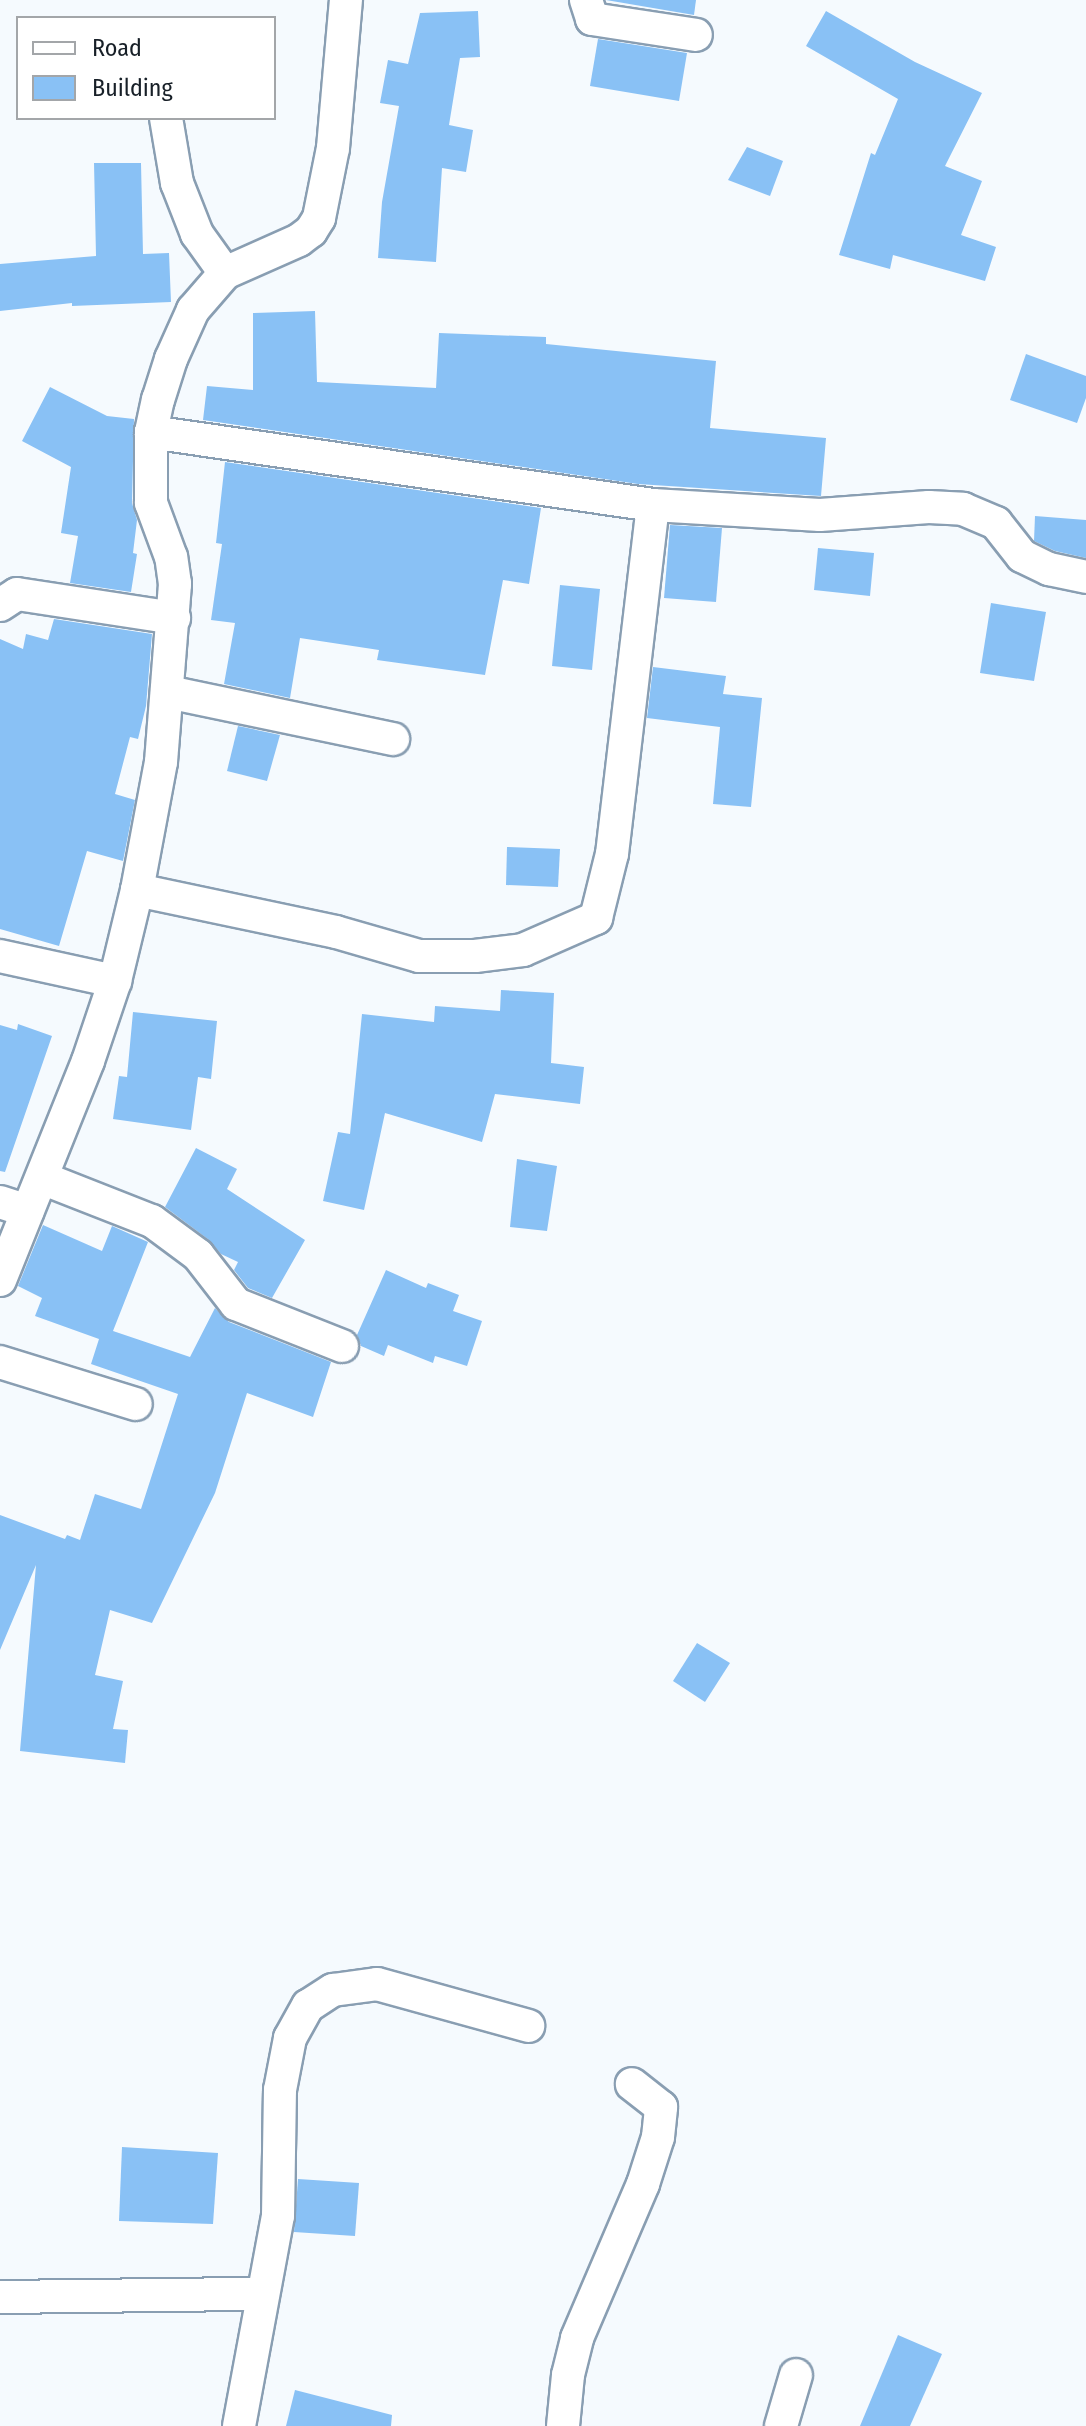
<!DOCTYPE html>
<html>
<head>
<meta charset="utf-8">
<style>
	body { margin:0 }
	#map { position:relative; width:1086px; height:2426px; overflow:hidden; background:#f5fafe; font-family:"Fira Sans Condensed",sans-serif }
	div>[style] { position:absolute }
	.building>* { inset:0; background:#89c1f5 }
	.roads { filter:drop-shadow(2px 0 #899eb2) drop-shadow(-2px 0 #899eb2) drop-shadow(0 2px #899eb2) drop-shadow(0 -2px #899eb2) }
	.street>* { height:32px; margin:-16px; padding:0 16px; transform-origin:16px; border-radius:16px; background:#fff }
	span { translate:-50% -50%; white-space:nowrap; text-align:center; line-height:1.15; -webkit-text-stroke:7px #fff; paint-order:stroke }
	.legend { position:absolute; left:16px; top:16px; width:260px; height:104px; box-sizing:border-box; background:#fff; border:2px solid #a3a6a9; margin:0; padding:10px 14px; list-style:none; font-size:24px; color:#182028 }
	.legend li { display:flex; align-items:center; gap:16px; height:40px }
	.legend b { width:40px; border:2px solid #a3a6a9 }
</style>
</head>
<body>
<div id="map">
	<div class="building">
		<div style="clip-path:polygon(606px 0,696px 0,694px 15px)"></div>
		<div style="clip-path:polygon(478px 11px,480px 57px,460px 58px,449px 125px,473px 130px,466px 172px,442px 168px,436px 262px,378px 258px,382px 202px,399px 106px,380px 103px,388px 60px,408px 64px,420px 13px)"></div>
		<div style="clip-path:polygon(826px 11px,915px 62px,982px 93px,945px 166px,982px 181px,961px 235px,996px 247px,985px 281px,893px 255px,890px 269px,839px 255px,871px 153px,875px 155px,898px 99px,806px 46px)"></div>
		<div style="clip-path:polygon(598px 39px,687px 53px,679px 101px,590px 86px)"></div>
		<div style="clip-path:polygon(747px 147px,783px 161px,770px 196px,728px 180px)"></div>
		<div style="clip-path:polygon(94px 163px,141px 163px,143px 254px,169px 253px,171px 302px,72px 306px,72px 303px,0 311px,0 264px,96px 256px)"></div>
		<div style="clip-path:polygon(315px 311px,317px 382px,436px 388px,439px 333px,546px 337px,546px 344px,716px 361px,710px 428px,826px 438px,821px 496px,638px 484px,203px 420px,207px 386px,253px 390px,253px 313px)"></div>
		<div style="clip-path:polygon(1026px 354px,1086px 376px,1086px 398px,1077px 423px,1010px 400px)"></div>
		<div style="clip-path:polygon(50px 387px,107px 416px,134px 419px,132px 503px,137px 520px,133px 553px,137px 554px,131px 592px,70px 583px,78px 536px,61px 533px,71px 467px,22px 441px)"></div>
		<div style="clip-path:polygon(225px 462px,541px 508px,529px 584px,503px 580px,485px 675px,377px 660px,379px 650px,300px 638px,290px 698px,224px 684px,235px 623px,211px 620px,222px 544px,216px 543px)"></div>
		<div style="clip-path:polygon(1035px 516px,1086px 520px,1086px 558px,1055px 551px,1034px 541px)"></div>
		<div style="clip-path:polygon(670px 525px,722px 528px,716px 602px,664px 598px)"></div>
		<div style="clip-path:polygon(818px 548px,874px 553px,870px 596px,814px 590px)"></div>
		<div style="clip-path:polygon(560px 585px,600px 589px,592px 670px,552px 666px)"></div>
		<div style="clip-path:polygon(991px 603px,1046px 612px,1034px 681px,980px 673px)"></div>
		<div style="clip-path:polygon(54px 619px,152px 634px,146px 706px,138px 739px,130px 737px,115px 794px,135px 800px,123px 861px,87px 851px,59px 946px,0 929px,0 639px,23px 649px,26px 634px,48px 640px)"></div>
		<div style="clip-path:polygon(653px 667px,726px 676px,723px 694px,762px 698px,751px 807px,713px 804px,720px 727px,647px 718px)"></div>
		<div style="clip-path:polygon(238px 726px,280px 735px,267px 781px,227px 771px)"></div>
		<div style="clip-path:polygon(507px 847px,560px 849px,558px 887px,506px 885px)"></div>
		<div style="clip-path:polygon(501px 990px,554px 993px,551px 1063px,584px 1067px,580px 1104px,495px 1094px,482px 1142px,385px 1113px,364px 1210px,323px 1201px,338px 1132px,350px 1134px,362px 1014px,434px 1022px,435px 1006px,500px 1011px)"></div>
		<div style="clip-path:polygon(133px 1012px,217px 1021px,211px 1079px,198px 1077px,191px 1130px,113px 1119px,119px 1076px,127px 1077px)"></div>
		<div style="clip-path:polygon(18px 1024px,52px 1036px,5px 1172px,0 1171px,0 1025px,17px 1030px)"></div>
		<div style="clip-path:polygon(196px 1148px,237px 1169px,227px 1189px,305px 1240px,272px 1298px,248px 1288px,234px 1270px,238px 1262px,221px 1254px,209px 1240px,165px 1207px)"></div>
		<div style="clip-path:polygon(517px 1159px,557px 1166px,547px 1231px,510px 1227px)"></div>
		<div style="clip-path:polygon(43px 1225px,102px 1251px,112px 1226px,148px 1242px,113px 1331px,190px 1357px,215px 1308px,229px 1322px,331px 1362px,313px 1417px,247px 1393px,215px 1493px,152px 1623px,110px 1610px,95px 1675px,123px 1681px,113px 1729px,128px 1730px,125px 1763px,20px 1751px,36px 1565px,0 1650px,0 1515px,65px 1539px,67px 1535px,80px 1540px,95px 1494px,141px 1509px,178px 1394px,91px 1364px,99px 1339px,35px 1316px,42px 1298px,18px 1286px)"></div>
		<div style="clip-path:polygon(386px 1270px,426px 1288px,428px 1283px,459px 1295px,453px 1311px,482px 1321px,467px 1366px,435px 1356px,433px 1363px,388px 1345px,384px 1356px,361px 1346px,357px 1335px)"></div>
		<div style="clip-path:polygon(697px 1643px,730px 1663px,705px 1702px,673px 1681px)"></div>
		<div style="clip-path:polygon(122px 2147px,218px 2153px,213px 2224px,119px 2221px)"></div>
		<div style="clip-path:polygon(298px 2179px,359px 2183px,355px 2236px,294px 2232px)"></div>
		<div style="clip-path:polygon(898px 2335px,942px 2354px,910px 2426px,860px 2426px)"></div>
		<div style="clip-path:polygon(295px 2390px,392px 2415px,391px 2426px,286px 2426px)"></div>
	</div>
	<div class="roads">
		<div class="street">
			<div style="left:586px;top:0;width:20px;rotate:72deg"></div>
			<div style="left:592px;top:19px;width:105px;rotate:8.7deg"></div>
			<div style="left:166px;top:118px;width:66px;rotate:80.4deg"></div>
			<div style="left:177px;top:183px;width:55px;rotate:68.6deg"></div>
			<div style="left:197px;top:234px;width:48px;rotate:54.3deg"></div>
			<div style="left:151px;top:432px;width:507px;rotate:8.27deg"></div>
			<div style="left:653px;top:505px;width:167px;rotate:3.4deg"></div>
			<div style="left:820px;top:515px;width:109px;rotate:-4.2deg"></div>
			<div style="left:929px;top:507px;width:34px;rotate:3deg"></div>
			<div style="left:963px;top:509px;width:36px;rotate:23deg"></div>
			<div style="left:996px;top:523px;width:42px;rotate:51.8deg"></div>
			<div style="left:1022px;top:556px;width:30px;rotate:26deg"></div>
			<div style="left:1049px;top:569px;width:38px;rotate:12deg"></div>
			<div style="left:0;top:605px;width:20px;rotate:-33deg"></div>
			<div style="left:17px;top:594px;width:159px;rotate:8.7deg"></div>
			<div style="left:168px;top:692px;width:230px;rotate:11.8deg"></div>
			<div style="left:137px;top:890px;width:203px;rotate:11.9deg"></div>
			<div style="left:336px;top:932px;width:86px;rotate:16.1deg"></div>
			<div style="left:419px;top:956px;width:56px"></div>
			<div style="left:475px;top:956px;width:48px;rotate:-7.1deg"></div>
			<div style="left:523px;top:950px;width:80px;rotate:-23.7deg"></div>
			<div style="left:596px;top:918px;width:66px;rotate:-76deg"></div>
			<div style="left:612px;top:854px;width:351px;rotate:-83.3deg"></div>
			<div style="left:0;top:956px;width:118px;rotate:12.3deg"></div>
			<div style="left:42px;top:1178px;width:118px;rotate:21.4deg"></div>
			<div style="left:152px;top:1221px;width:57px;rotate:36.5deg"></div>
			<div style="left:198px;top:1255px;width:62px;rotate:52.2deg"></div>
			<div style="left:236px;top:1304px;width:114px;rotate:21.6deg"></div>
			<div style="left:0;top:1202px;width:29px;rotate:18deg"></div>
			<div style="left:0;top:1280px;width:236px;rotate:-68.1deg"></div>
			<div style="left:88px;top:1061px;width:84px;rotate:-71.4deg"></div>
			<div style="left:115px;top:981px;width:94px;rotate:-76.4deg"></div>
			<div style="left:137px;top:890px;width:130px;rotate:-79.4deg"></div>
			<div style="left:161px;top:762px;width:179px;rotate:-85.5deg"></div>
			<div style="left:175px;top:584px;width:27px;rotate:-98deg"></div>
			<div style="left:171px;top:557px;width:58px;rotate:-110.3deg"></div>
			<div style="left:151px;top:503px;width:71px;rotate:-90deg"></div>
			<div style="left:151px;top:432px;width:33px;rotate:-78deg"></div>
			<div style="left:158px;top:400px;width:43px;rotate:-72.4deg"></div>
			<div style="left:171px;top:359px;width:54px;rotate:-65.8deg"></div>
			<div style="left:193px;top:310px;width:49px;rotate:-49.1deg"></div>
			<div style="left:225px;top:273px;width:81px;rotate:-24deg"></div>
			<div style="left:299px;top:240px;width:15px;rotate:-37deg"></div>
			<div style="left:311px;top:231px;width:15px;rotate:-58deg"></div>
			<div style="left:319px;top:218px;width:71px;rotate:-78.7deg"></div>
			<div style="left:333px;top:148px;width:149px;rotate:-85deg"></div>
			<div style="left:0;top:1362px;width:142px;rotate:17.2deg"></div>
			<div style="left:0;top:2297px;width:262px;rotate:-0.7deg"></div>
			<div style="left:239px;top:2426px;width:214px;rotate:-79.5deg"></div>
			<div style="left:278px;top:2216px;width:126px;rotate:-89.1deg"></div>
			<div style="left:280px;top:2090px;width:53px;rotate:-79.1deg"></div>
			<div style="left:290px;top:2038px;width:37px;rotate:-61deg"></div>
			<div style="left:308px;top:2006px;width:30px;rotate:-33deg"></div>
			<div style="left:333px;top:1990px;width:44px;rotate:-7.8deg"></div>
			<div style="left:377px;top:1984px;width:157px;rotate:15.5deg"></div>
			<div style="left:563px;top:2426px;width:51px;rotate:-84.4deg"></div>
			<div style="left:568px;top:2375px;width:38px;rotate:-76deg"></div>
			<div style="left:577px;top:2338px;width:168px;rotate:-66.8deg"></div>
			<div style="left:643px;top:2184px;width:49px;rotate:-72.3deg"></div>
			<div style="left:658px;top:2137px;width:30px;rotate:-84deg"></div>
			<div style="left:661px;top:2107px;width:37px;rotate:-142deg"></div>
			<div style="left:781px;top:2426px;width:53px;rotate:-73.6deg"></div>
		</div>
	</div>
	<ul class="legend">
	<li><b style="height:10px;background:#fff"></b>Road</li>
	<li><b style="height:22px;background:#89c1f5"></b>Building</li>
	</ul>
</div>
</body>
</html>
